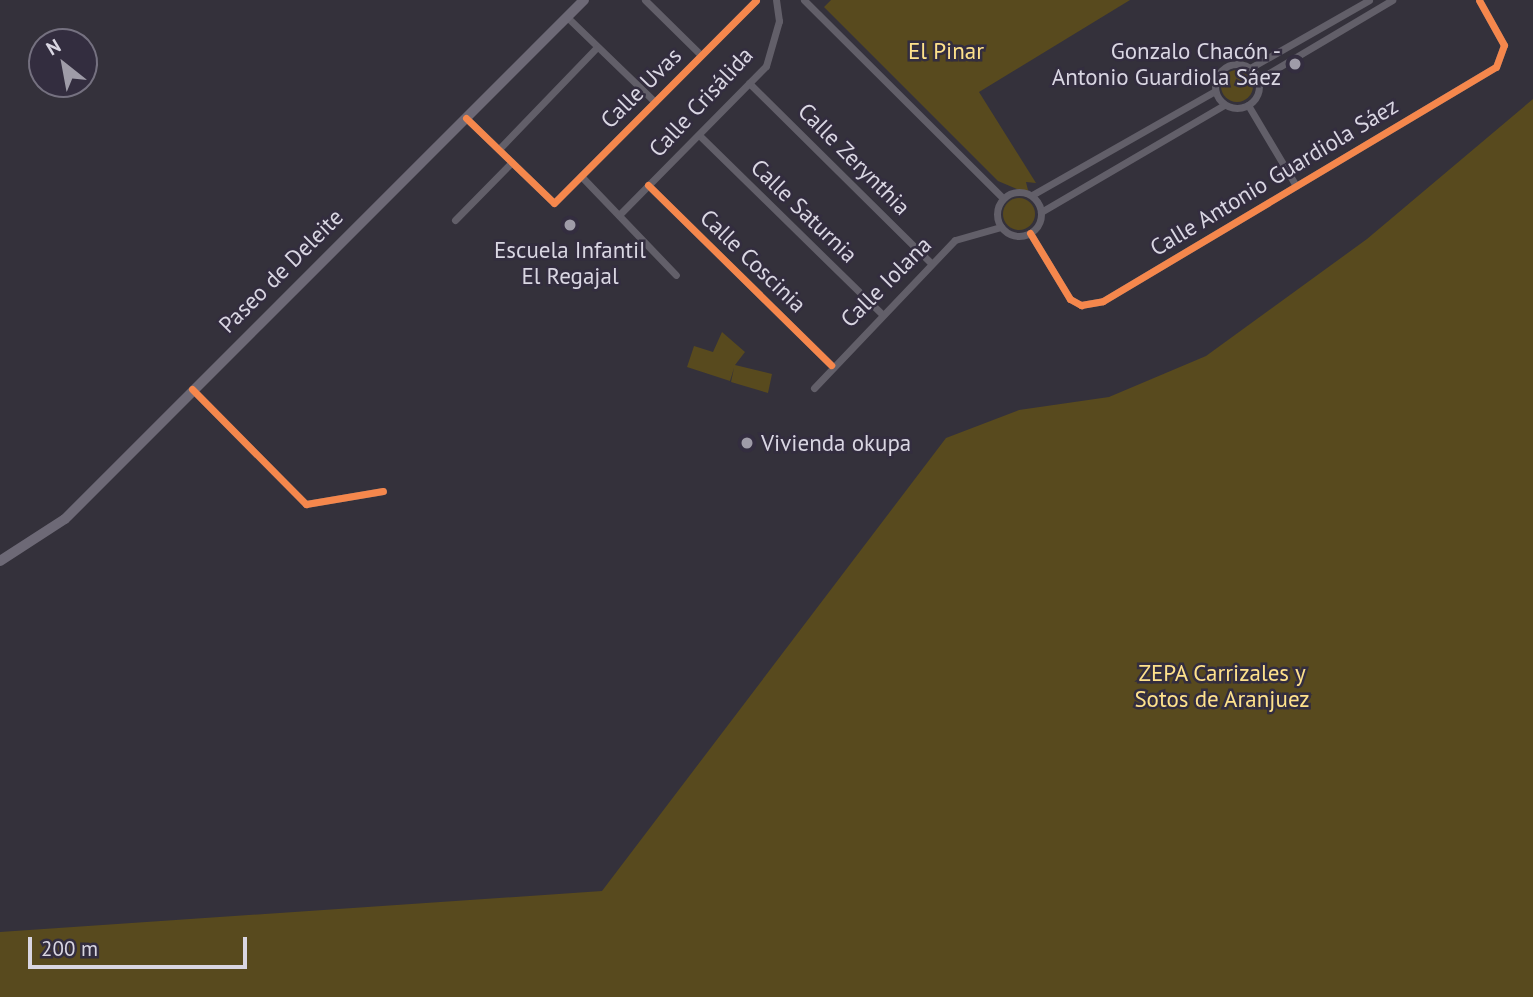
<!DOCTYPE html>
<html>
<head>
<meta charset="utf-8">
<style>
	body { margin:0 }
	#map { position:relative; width:1533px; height:997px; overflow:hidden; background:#34313b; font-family:"PT Sans",sans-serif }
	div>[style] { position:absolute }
	.green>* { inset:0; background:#584a1e }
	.round { border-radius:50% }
	.street>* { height:7px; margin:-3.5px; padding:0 3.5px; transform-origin:3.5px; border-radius:3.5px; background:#625f69 }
	.street>.ring { margin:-3.5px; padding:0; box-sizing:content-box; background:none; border:7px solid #625f69; border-radius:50% }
	.secondary>* { height:10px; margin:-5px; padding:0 5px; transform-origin:5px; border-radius:5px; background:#6d6976 }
	.cycleway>* { height:7px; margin:-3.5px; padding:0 3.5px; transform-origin:3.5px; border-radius:3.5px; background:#f5874c }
	.dots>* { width:19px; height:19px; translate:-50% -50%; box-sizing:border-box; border:4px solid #332d3f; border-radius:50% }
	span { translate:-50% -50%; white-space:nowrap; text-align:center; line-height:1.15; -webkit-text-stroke:5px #332d3f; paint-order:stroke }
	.park-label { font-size:23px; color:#fee18b }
	.poi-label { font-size:23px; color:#d9d6e2 }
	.right { translate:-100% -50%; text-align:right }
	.left { translate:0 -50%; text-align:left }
	.street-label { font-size:23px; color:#d9d6e2 }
	.north { position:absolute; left:28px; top:28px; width:70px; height:70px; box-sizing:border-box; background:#332d3f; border:2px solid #757180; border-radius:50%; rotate:329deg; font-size:19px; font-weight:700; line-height:28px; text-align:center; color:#d9d6e2 }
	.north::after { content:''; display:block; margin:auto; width:24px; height:32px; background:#9f9ca8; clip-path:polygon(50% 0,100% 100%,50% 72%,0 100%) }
	.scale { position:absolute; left:28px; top:937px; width:219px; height:32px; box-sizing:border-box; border:4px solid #d9d6e2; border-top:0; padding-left:9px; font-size:21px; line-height:24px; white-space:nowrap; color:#d9d6e2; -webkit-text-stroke:5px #332d3f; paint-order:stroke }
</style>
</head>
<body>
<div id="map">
	<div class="green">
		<div style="clip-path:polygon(831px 0,1130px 0,979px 92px,1036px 183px,1026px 182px,1029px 194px,998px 181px,824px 7px)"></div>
		<div class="round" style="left:1221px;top:70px;width:32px;height:32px"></div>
		<div style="clip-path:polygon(1533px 99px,1533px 997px,0 997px,0 932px,602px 891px,946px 438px,1019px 410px,1109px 397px,1206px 356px,1367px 239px)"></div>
		<div class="round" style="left:1003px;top:198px;width:32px;height:32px"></div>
		<div style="clip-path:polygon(722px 332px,745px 352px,735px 365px,772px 374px,768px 393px,731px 382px,734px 368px,730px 381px,687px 367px,694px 346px,713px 352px)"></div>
	</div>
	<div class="street">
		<div style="left:645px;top:0;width:78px;rotate:44.5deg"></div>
		<div style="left:804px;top:0;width:281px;rotate:44.9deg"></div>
		<div style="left:567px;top:17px;width:122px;rotate:44deg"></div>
		<div class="ring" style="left:1215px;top:64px;width:37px;height:37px"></div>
		<div style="left:1250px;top:68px;width:137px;rotate:-29.7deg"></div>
		<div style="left:1259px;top:79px;width:155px;rotate:-30.7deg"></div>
		<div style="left:749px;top:83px;width:256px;rotate:44.7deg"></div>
		<div style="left:1248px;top:105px;width:94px;rotate:59.3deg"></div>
		<div style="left:466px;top:118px;width:122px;rotate:44deg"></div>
		<div style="left:554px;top:203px;width:286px;rotate:-45.1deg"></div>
		<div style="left:699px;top:135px;width:256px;rotate:44.4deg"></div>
		<div style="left:499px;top:149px;width:141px;rotate:-46.1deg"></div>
		<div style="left:581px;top:176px;width:137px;rotate:46.2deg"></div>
		<div style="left:648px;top:185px;width:257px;rotate:44.5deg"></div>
		<div class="ring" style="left:997px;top:192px;width:37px;height:37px"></div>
		<div style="left:1032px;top:195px;width:210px;rotate:-29.6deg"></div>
		<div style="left:1041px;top:212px;width:212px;rotate:-30.3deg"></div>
		<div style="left:619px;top:215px;width:209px;rotate:-45.4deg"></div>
		<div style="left:766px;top:66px;width:47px;rotate:-73.9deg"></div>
		<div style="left:779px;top:21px;width:21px;rotate:-98deg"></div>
		<div style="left:455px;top:220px;width:81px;rotate:-45.5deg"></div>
		<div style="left:1030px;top:233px;width:77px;rotate:58.8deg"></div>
		<div style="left:1070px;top:299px;width:13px;rotate:29deg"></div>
		<div style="left:1081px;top:305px;width:22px;rotate:-10deg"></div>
		<div style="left:1103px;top:301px;width:457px;rotate:-30.8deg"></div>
		<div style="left:1496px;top:67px;width:23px;rotate:-70deg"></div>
		<div style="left:1504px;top:45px;width:51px;rotate:-119.1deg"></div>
		<div style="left:814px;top:388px;width:204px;rotate:-46.4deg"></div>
		<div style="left:955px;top:240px;width:48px;rotate:-15.8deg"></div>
		<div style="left:192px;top:389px;width:162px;rotate:45.3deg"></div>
		<div style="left:306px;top:504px;width:78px;rotate:-9.6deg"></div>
	</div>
	<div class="secondary">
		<div style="left:0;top:561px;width:77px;rotate:-32.9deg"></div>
		<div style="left:65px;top:519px;width:734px;rotate:-45deg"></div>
	</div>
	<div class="cycleway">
		<div style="left:466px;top:118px;width:122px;rotate:44deg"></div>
		<div style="left:554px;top:203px;width:286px;rotate:-45.1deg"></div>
		<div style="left:648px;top:185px;width:257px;rotate:44.5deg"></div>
		<div style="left:1030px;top:233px;width:77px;rotate:58.8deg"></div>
		<div style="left:1070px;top:299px;width:13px;rotate:29deg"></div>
		<div style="left:1081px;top:305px;width:22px;rotate:-10deg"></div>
		<div style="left:1103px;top:301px;width:457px;rotate:-30.8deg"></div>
		<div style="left:1496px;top:67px;width:23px;rotate:-70deg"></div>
		<div style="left:1504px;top:45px;width:51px;rotate:-119.1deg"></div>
		<div style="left:192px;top:389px;width:162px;rotate:45.3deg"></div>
		<div style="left:306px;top:504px;width:78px;rotate:-9.6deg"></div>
	</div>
	<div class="dots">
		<div style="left:1295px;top:64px;background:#9f9ca8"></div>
		<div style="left:570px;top:225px;background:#9f9ca8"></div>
		<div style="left:747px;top:443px;background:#9f9ca8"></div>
	</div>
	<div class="park-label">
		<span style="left:946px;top:51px">El Pinar</span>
		<span style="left:1222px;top:686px">ZEPA Carrizales y<br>Sotos de Aranjuez</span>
	</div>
	<div class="poi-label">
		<span class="right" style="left:1281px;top:64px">Gonzalo Chacón -<br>Antonio Guardiola Sáez</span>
		<span style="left:570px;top:263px">Escuela Infantil<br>El Regajal</span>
		<span class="left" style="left:761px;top:443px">Vivienda okupa</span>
	</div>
	<div class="street-label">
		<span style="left:641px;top:88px;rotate:-45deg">Calle Uvas</span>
		<span style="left:701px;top:102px;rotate:-47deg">Calle Crisálida</span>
		<span style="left:854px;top:159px;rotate:45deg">Calle Zerynthia</span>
		<span style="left:1274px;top:177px;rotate:-31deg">Calle Antonio Guardiola Sáez</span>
		<span style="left:804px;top:211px;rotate:44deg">Calle Saturnia</span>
		<span style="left:753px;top:261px;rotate:44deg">Calle Coscinia</span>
		<span style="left:281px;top:271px;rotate:-45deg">Paseo de Deleite</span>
		<span style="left:886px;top:282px;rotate:-45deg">Calle Iolana</span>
	</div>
	<div class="north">N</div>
	<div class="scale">200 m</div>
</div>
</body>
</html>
